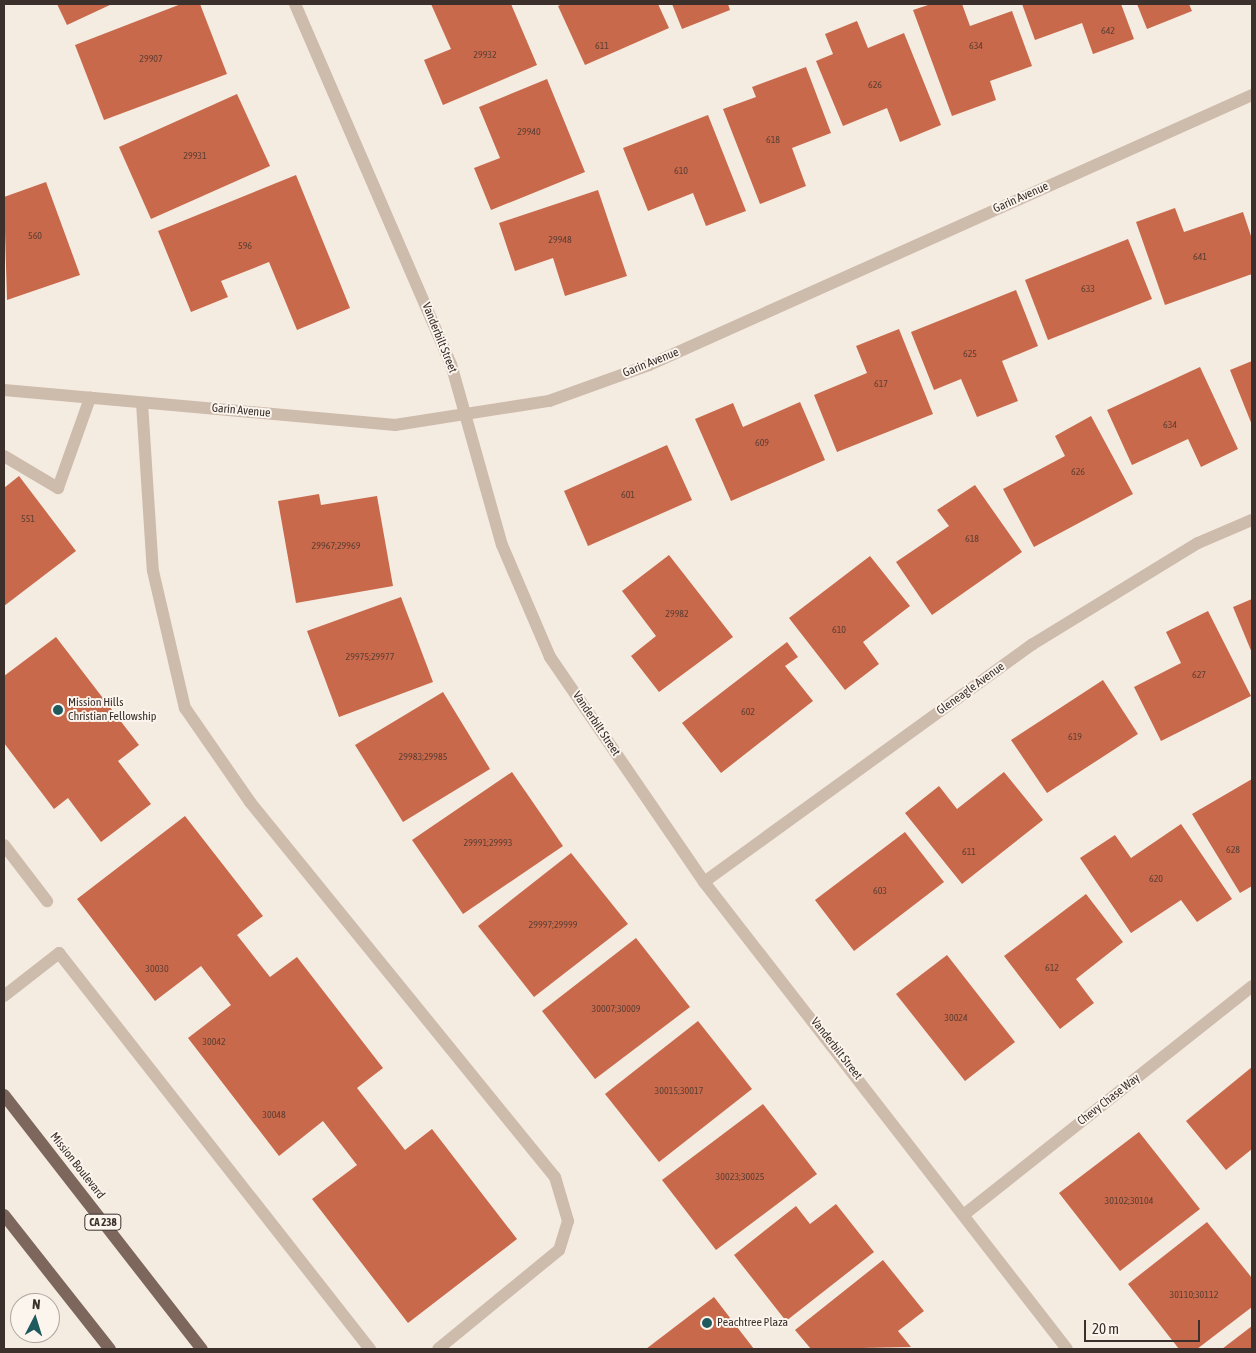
<!DOCTYPE html>
<html>
<head>
<meta charset="utf-8">
<style>
	body { margin:0 }
	#map { position:relative; width:1256px; height:1353px; overflow:hidden; background:#f4ebe1; font-family:"Asap Condensed",sans-serif }
	div>[style] { position:absolute }
	.building>* { inset:0; background:#c8694b }
	.service>* { height:12px; margin:-6px; padding:0 6px; transform-origin:6px; border-radius:6px; background:#cdbbac }
	.minor>* { height:12px; margin:-6px; padding:0 6px; transform-origin:6px; border-radius:6px; background:#cdbbac }
	.primary>* { height:12px; margin:-6px; padding:0 6px; transform-origin:6px; border-radius:6px; background:#7d675c }
	.dots>* { width:14px; height:14px; translate:-50% -50%; box-sizing:border-box; border:2px solid #fbf5ee; border-radius:50% }
	span { translate:-50% -50%; white-space:nowrap; text-align:center; line-height:1.15; -webkit-text-stroke:4px #fbf5ee; paint-order:stroke }
	.number-label { font-size:10px; color:#5e3e33 }
	.number-label span { -webkit-text-stroke-width:0 }
	.shield-label span { padding:1px 4px; background:#fbf5ee; border:1px solid; border-radius:4px; -webkit-text-stroke-width:0 }
	.shield-label { font-size:11px; color:#3b302b; font-weight:700 }
	.street-label { font-size:12px; color:#3b302b }
	.poi-label { font-size:12px; color:#3b302b }
	.left { translate:0 -50%; text-align:left }
	.frame { position:absolute; inset:0; border:5px solid #3b302b; pointer-events:none }
	.north { position:absolute; left:10px; top:1293px; width:50px; height:50px; box-sizing:border-box; background:#fbf5ee; border:1px solid #aea6a0; border-radius:50%; rotate:5deg; font-size:14px; font-weight:700; line-height:20px; text-align:center; color:#3b302b }
	.north::after { content:''; display:block; margin:auto; width:18px; height:22px; background:#1f5a5e; clip-path:polygon(50% 0,100% 100%,50% 72%,0 100%) }
	.scale { position:absolute; left:1084px; top:1320px; width:116px; height:22px; box-sizing:border-box; border:2px solid #3b302b; border-top:0; padding-left:6px; font-size:15px; line-height:18px; white-space:nowrap; color:#3b302b; -webkit-text-stroke:4px #fbf5ee; paint-order:stroke }
</style>
</head>
<body>
<div id="map">
	<div class="building">
		<div style="clip-path:polygon(57px 4px,112px 4px,67px 25px)"></div>
		<div style="clip-path:polygon(181px 4px,200px 4px,227px 74px,104px 120px,75px 45px)"></div>
		<div style="clip-path:polygon(431px 4px,511px 4px,537px 65px,443px 105px,424px 60px,451px 49px)"></div>
		<div style="clip-path:polygon(563px 4px,658px 4px,669px 28px,585px 65px,558px 6px)"></div>
		<div style="clip-path:polygon(672px 4px,728px 4px,730px 10px,682px 29px)"></div>
		<div style="clip-path:polygon(931px 4px,962px 4px,970px 26px,1012px 11px,1032px 66px,990px 81px,996px 100px,952px 116px,913px 10px)"></div>
		<div style="clip-path:polygon(1022px 4px,1121px 4px,1134px 39px,1093px 54px,1082px 23px,1035px 40px)"></div>
		<div style="clip-path:polygon(1137px 4px,1189px 4px,1192px 11px,1147px 29px)"></div>
		<div style="clip-path:polygon(857px 21px,868px 48px,904px 33px,941px 125px,900px 142px,887px 108px,843px 126px,816px 61px,833px 54px,825px 34px)"></div>
		<div style="clip-path:polygon(806px 67px,831px 133px,792px 148px,806px 186px,760px 204px,723px 109px,756px 97px,752px 87px)"></div>
		<div style="clip-path:polygon(547px 79px,585px 172px,491px 210px,474px 168px,500px 158px,479px 107px)"></div>
		<div style="clip-path:polygon(237px 94px,270px 166px,151px 219px,119px 147px)"></div>
		<div style="clip-path:polygon(708px 115px,746px 211px,706px 226px,693px 193px,648px 211px,623px 148px)"></div>
		<div style="clip-path:polygon(296px 175px,350px 308px,297px 330px,269px 262px,221px 281px,228px 297px,191px 312px,158px 231px)"></div>
		<div style="clip-path:polygon(46px 182px,80px 275px,7px 300px,4px 197px)"></div>
		<div style="clip-path:polygon(598px 190px,627px 276px,565px 296px,553px 258px,515px 271px,499px 223px)"></div>
		<div style="clip-path:polygon(1175px 208px,1184px 232px,1243px 212px,1252px 239px,1252px 274px,1165px 305px,1136px 222px)"></div>
		<div style="clip-path:polygon(1128px 239px,1152px 299px,1048px 340px,1025px 280px)"></div>
		<div style="clip-path:polygon(1016px 290px,1038px 346px,1002px 361px,1018px 401px,977px 417px,961px 379px,934px 390px,911px 332px)"></div>
		<div style="clip-path:polygon(899px 329px,933px 414px,837px 452px,814px 395px,867px 373px,856px 346px)"></div>
		<div style="clip-path:polygon(1252px 361px,1252px 425px,1230px 370px)"></div>
		<div style="clip-path:polygon(1200px 367px,1238px 449px,1201px 467px,1188px 439px,1132px 465px,1107px 410px)"></div>
		<div style="clip-path:polygon(800px 402px,825px 460px,731px 501px,695px 419px,733px 403px,743px 427px)"></div>
		<div style="clip-path:polygon(1091px 416px,1133px 494px,1034px 547px,1003px 489px,1065px 456px,1055px 436px)"></div>
		<div style="clip-path:polygon(667px 445px,692px 500px,588px 546px,564px 491px)"></div>
		<div style="clip-path:polygon(19px 476px,76px 551px,4px 606px,4px 488px)"></div>
		<div style="clip-path:polygon(975px 485px,1022px 552px,932px 615px,896px 562px,949px 526px,937px 510px)"></div>
		<div style="clip-path:polygon(319px 494px,321px 505px,377px 496px,393px 586px,296px 603px,278px 501px)"></div>
		<div style="clip-path:polygon(669px 555px,733px 637px,659px 692px,631px 656px,656px 636px,622px 591px)"></div>
		<div style="clip-path:polygon(870px 556px,910px 606px,863px 642px,879px 664px,845px 690px,789px 618px)"></div>
		<div style="clip-path:polygon(401px 597px,433px 682px,339px 717px,307px 631px)"></div>
		<div style="clip-path:polygon(1252px 599px,1252px 653px,1233px 607px)"></div>
		<div style="clip-path:polygon(1208px 611px,1251px 696px,1161px 741px,1134px 687px,1181px 663px,1166px 632px)"></div>
		<div style="clip-path:polygon(56px 637px,139px 745px,118px 761px,151px 804px,101px 842px,68px 798px,54px 809px,4px 743px,4px 676px)"></div>
		<div style="clip-path:polygon(787px 642px,798px 657px,785px 666px,813px 701px,721px 773px,682px 723px)"></div>
		<div style="clip-path:polygon(1103px 680px,1138px 734px,1047px 793px,1011px 740px)"></div>
		<div style="clip-path:polygon(443px 692px,490px 769px,403px 822px,355px 745px)"></div>
		<div style="clip-path:polygon(512px 772px,563px 846px,463px 914px,412px 840px)"></div>
		<div style="clip-path:polygon(1004px 772px,1043px 820px,962px 884px,905px 813px,939px 786px,957px 809px)"></div>
		<div style="clip-path:polygon(1252px 779px,1252px 886px,1240px 893px,1192px 814px)"></div>
		<div style="clip-path:polygon(185px 816px,263px 916px,237px 935px,270px 977px,297px 957px,383px 1068px,357px 1088px,405px 1150px,432px 1129px,517px 1239px,408px 1323px,312px 1199px,357px 1165px,323px 1121px,279px 1156px,188px 1038px,231px 1005px,201px 966px,155px 1001px,77px 899px)"></div>
		<div style="clip-path:polygon(1181px 824px,1232px 899px,1197px 922px,1181px 900px,1131px 933px,1080px 858px,1115px 835px,1131px 858px)"></div>
		<div style="clip-path:polygon(905px 832px,944px 882px,854px 951px,815px 900px)"></div>
		<div style="clip-path:polygon(571px 853px,628px 924px,534px 997px,478px 926px)"></div>
		<div style="clip-path:polygon(1086px 894px,1123px 942px,1076px 979px,1094px 1003px,1060px 1029px,1004px 956px)"></div>
		<div style="clip-path:polygon(636px 938px,690px 1007px,595px 1079px,542px 1011px)"></div>
		<div style="clip-path:polygon(947px 955px,1015px 1042px,965px 1081px,896px 994px)"></div>
		<div style="clip-path:polygon(698px 1021px,752px 1089px,659px 1162px,605px 1094px)"></div>
		<div style="clip-path:polygon(1252px 1067px,1252px 1149px,1226px 1170px,1186px 1121px)"></div>
		<div style="clip-path:polygon(763px 1104px,817px 1174px,716px 1250px,662px 1180px)"></div>
		<div style="clip-path:polygon(1139px 1132px,1200px 1209px,1120px 1271px,1059px 1193px)"></div>
		<div style="clip-path:polygon(836px 1204px,874px 1252px,786px 1321px,734px 1255px,796px 1206px,810px 1224px)"></div>
		<div style="clip-path:polygon(1207px 1222px,1252px 1278px,1252px 1307px,1197px 1349px,1179px 1349px,1128px 1284px)"></div>
		<div style="clip-path:polygon(883px 1260px,924px 1311px,898px 1331px,911px 1347px,811px 1349px,795px 1330px)"></div>
		<div style="clip-path:polygon(714px 1297px,754px 1349px,646px 1349px)"></div>
		<div style="clip-path:polygon(1252px 1326px,1252px 1349px,1222px 1349px)"></div>
	</div>
	<div class="service">
		<div style="left:142px;top:403px;width:168px;rotate:86.3deg"></div>
		<div style="left:153px;top:571px;width:141px;rotate:76.9deg"></div>
		<div style="left:185px;top:708px;width:114px;rotate:55.3deg"></div>
		<div style="left:250px;top:802px;width:483px;rotate:50.9deg"></div>
		<div style="left:555px;top:1177px;width:46px;rotate:73.5deg"></div>
		<div style="left:568px;top:1221px;width:30px;rotate:107deg"></div>
		<div style="left:559px;top:1250px;width:156px;rotate:140.7deg"></div>
		<div style="left:4px;top:456px;width:63px;rotate:30.7deg"></div>
		<div style="left:58px;top:488px;width:96px;rotate:-70.4deg"></div>
		<div style="left:4px;top:845px;width:71px;rotate:52.5deg"></div>
		<div style="left:4px;top:996px;width:70px;rotate:-38deg"></div>
		<div style="left:59px;top:953px;width:504px;rotate:51.86deg"></div>
	</div>
	<div class="minor">
		<div style="left:295px;top:4px;width:392px;rotate:66.6deg"></div>
		<div style="left:451px;top:364px;width:188px;rotate:74.3deg"></div>
		<div style="left:502px;top:545px;width:122px;rotate:66.8deg"></div>
		<div style="left:550px;top:657px;width:273px;rotate:55.6deg"></div>
		<div style="left:704px;top:882px;width:591px;rotate:52.14deg"></div>
		<div style="left:4px;top:390px;width:393px;rotate:5.1deg"></div>
		<div style="left:395px;top:425px;width:156px;rotate:-8.9deg"></div>
		<div style="left:549px;top:401px;width:106px;rotate:-19.8deg"></div>
		<div style="left:649px;top:365px;width:661px;rotate:-24.12deg"></div>
		<div style="left:704px;top:882px;width:406px;rotate:-35.9deg"></div>
		<div style="left:1033px;top:644px;width:193px;rotate:-31.5deg"></div>
		<div style="left:1198px;top:543px;width:59px;rotate:-23.1deg"></div>
		<div style="left:966px;top:1213px;width:365px;rotate:-38.4deg"></div>
	</div>
	<div class="primary">
		<div style="left:4px;top:1095px;width:322px;rotate:52.1deg"></div>
		<div style="left:4px;top:1215px;width:171px;rotate:51.7deg"></div>
	</div>
	<div class="dots">
		<div style="left:58px;top:710px;background:#1f5a5e"></div>
		<div style="left:707px;top:1323px;background:#1f5a5e"></div>
	</div>
	<div class="number-label">
		<span style="left:1108px;top:31px">642</span>
		<span style="left:602px;top:46px">611</span>
		<span style="left:976px;top:46px">634</span>
		<span style="left:485px;top:55px">29932</span>
		<span style="left:151px;top:59px">29907</span>
		<span style="left:875px;top:85px">626</span>
		<span style="left:529px;top:132px">29940</span>
		<span style="left:773px;top:140px">618</span>
		<span style="left:195px;top:156px">29931</span>
		<span style="left:681px;top:171px">610</span>
		<span style="left:35px;top:236px">560</span>
		<span style="left:560px;top:240px">29948</span>
		<span style="left:245px;top:246px">596</span>
		<span style="left:1200px;top:257px">641</span>
		<span style="left:1088px;top:289px">633</span>
		<span style="left:970px;top:354px">625</span>
		<span style="left:881px;top:384px">617</span>
		<span style="left:1170px;top:425px">634</span>
		<span style="left:762px;top:443px">609</span>
		<span style="left:1078px;top:472px">626</span>
		<span style="left:628px;top:495px">601</span>
		<span style="left:28px;top:519px">551</span>
		<span style="left:972px;top:539px">618</span>
		<span style="left:336px;top:546px">29967;29969</span>
		<span style="left:677px;top:614px">29982</span>
		<span style="left:839px;top:630px">610</span>
		<span style="left:370px;top:657px">29975;29977</span>
		<span style="left:1199px;top:675px">627</span>
		<span style="left:748px;top:712px">602</span>
		<span style="left:1075px;top:737px">619</span>
		<span style="left:423px;top:757px">29983;29985</span>
		<span style="left:488px;top:843px">29991;29993</span>
		<span style="left:1233px;top:850px">628</span>
		<span style="left:969px;top:852px">611</span>
		<span style="left:1156px;top:879px">620</span>
		<span style="left:880px;top:891px">603</span>
		<span style="left:553px;top:925px">29997;29999</span>
		<span style="left:1052px;top:968px">612</span>
		<span style="left:157px;top:969px">30030</span>
		<span style="left:616px;top:1009px">30007;30009</span>
		<span style="left:956px;top:1018px">30024</span>
		<span style="left:214px;top:1042px">30042</span>
		<span style="left:679px;top:1091px">30015;30017</span>
		<span style="left:274px;top:1115px">30048</span>
		<span style="left:740px;top:1177px">30023;30025</span>
		<span style="left:1129px;top:1201px">30102;30104</span>
		<span style="left:1194px;top:1295px">30110;30112</span>
	</div>
	<div class="shield-label">
		<span style="left:103px;top:1222px">CA 238</span>
	</div>
	<div class="street-label">
		<span style="left:1021px;top:198px;rotate:-24deg">Garin Avenue</span>
		<span style="left:439px;top:338px;rotate:68deg">Vanderbilt Street</span>
		<span style="left:651px;top:363px;rotate:-22deg">Garin Avenue</span>
		<span style="left:241px;top:411px;rotate:5deg">Garin Avenue</span>
		<span style="left:971px;top:689px;rotate:-36deg">Gleneagle Avenue</span>
		<span style="left:596px;top:724px;rotate:56deg">Vanderbilt Street</span>
		<span style="left:836px;top:1049px;rotate:52deg">Vanderbilt Street</span>
		<span style="left:1109px;top:1100px;rotate:-38deg">Chevy Chase Way</span>
		<span style="left:77px;top:1166px;rotate:52deg">Mission Boulevard</span>
	</div>
	<div class="poi-label">
		<span class="left" style="left:68px;top:710px">Mission Hills<br>Christian Fellowship</span>
		<span class="left" style="left:717px;top:1323px">Peachtree Plaza</span>
	</div>
	<div class="frame"></div>
	<div class="north">N</div>
	<div class="scale">20 m</div>
</div>
</body>
</html>
